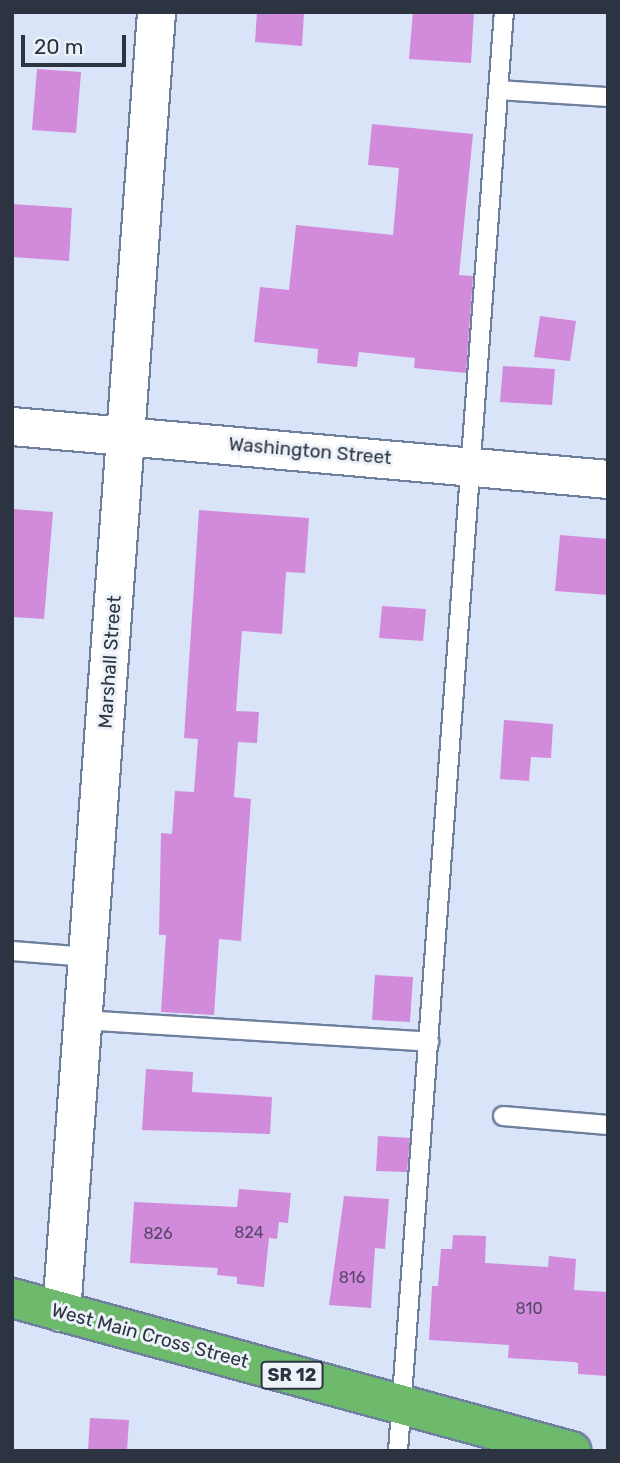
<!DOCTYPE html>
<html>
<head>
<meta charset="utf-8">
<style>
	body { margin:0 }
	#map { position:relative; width:620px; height:1463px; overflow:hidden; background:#d9e4f9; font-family:Rubik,sans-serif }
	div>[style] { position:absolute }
	.building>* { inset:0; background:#d28adb }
	.roads { filter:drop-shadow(2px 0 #6f809f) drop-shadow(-2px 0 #6f809f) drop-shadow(0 2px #6f809f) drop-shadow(0 -2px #6f809f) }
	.service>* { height:18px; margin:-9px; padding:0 9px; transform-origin:9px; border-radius:9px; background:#fff }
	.minor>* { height:37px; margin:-18.5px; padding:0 18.5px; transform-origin:18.5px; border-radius:18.5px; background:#fff }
	.trunk>* { height:38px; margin:-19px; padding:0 19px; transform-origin:19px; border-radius:19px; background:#6eba6c }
	span { translate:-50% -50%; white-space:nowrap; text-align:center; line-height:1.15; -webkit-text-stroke:6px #edf1f8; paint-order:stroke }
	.number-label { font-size:16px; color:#564968 }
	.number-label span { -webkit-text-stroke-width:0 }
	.shield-label span { padding:2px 5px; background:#edf1f8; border:2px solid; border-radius:5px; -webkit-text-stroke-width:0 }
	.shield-label { font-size:18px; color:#2c3341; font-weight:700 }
	.street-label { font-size:19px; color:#2c3341 }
	.frame { position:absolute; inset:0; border:14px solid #2c3341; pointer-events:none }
	.scale { position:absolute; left:21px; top:35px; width:105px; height:32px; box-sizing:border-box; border:4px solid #2c3341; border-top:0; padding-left:9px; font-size:21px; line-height:24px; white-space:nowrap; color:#2c3341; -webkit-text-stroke:5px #edf1f8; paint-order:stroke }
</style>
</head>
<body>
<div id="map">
	<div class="building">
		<div style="clip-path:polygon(257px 12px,304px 12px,302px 46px,255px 42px)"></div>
		<div style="clip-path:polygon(413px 12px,474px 12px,471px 63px,409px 59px)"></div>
		<div style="clip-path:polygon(37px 69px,81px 72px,76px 133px,32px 130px)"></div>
		<div style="clip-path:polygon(372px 124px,473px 134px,459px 275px,473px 276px,466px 373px,414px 368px,415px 358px,359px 352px,357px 367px,317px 363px,318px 349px,254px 342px,260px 287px,289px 290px,296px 225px,393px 235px,399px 168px,368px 165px)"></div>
		<div style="clip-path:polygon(12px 204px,72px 208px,69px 261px,12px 257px)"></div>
		<div style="clip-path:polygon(540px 316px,576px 321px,570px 361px,534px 357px)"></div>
		<div style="clip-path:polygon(503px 366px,555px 369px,552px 405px,500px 402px)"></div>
		<div style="clip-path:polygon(12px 509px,53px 512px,44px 619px,12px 617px)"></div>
		<div style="clip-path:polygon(199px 510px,309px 518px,305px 573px,286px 572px,282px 634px,242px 631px,236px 711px,259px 712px,257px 743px,238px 742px,234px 797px,251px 799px,241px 941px,219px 939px,214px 1015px,161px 1012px,166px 935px,159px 935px,161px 833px,172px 834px,175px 791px,194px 792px,198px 739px,184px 738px)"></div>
		<div style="clip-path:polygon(560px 535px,608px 539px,608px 595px,555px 591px)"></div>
		<div style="clip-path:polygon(382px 606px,426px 609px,423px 641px,379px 638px)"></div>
		<div style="clip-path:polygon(504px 720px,553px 724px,551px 758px,531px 757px,529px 781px,500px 779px)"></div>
		<div style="clip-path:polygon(375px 975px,413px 977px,410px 1022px,372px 1020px)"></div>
		<div style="clip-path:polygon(146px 1069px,193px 1072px,192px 1092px,272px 1097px,270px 1134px,142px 1130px)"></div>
		<div style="clip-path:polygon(378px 1136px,410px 1138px,407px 1172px,376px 1171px)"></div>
		<div style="clip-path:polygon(239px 1189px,291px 1193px,288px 1223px,279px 1222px,277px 1239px,269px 1238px,264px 1287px,237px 1284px,237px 1277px,217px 1275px,218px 1268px,130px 1263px,134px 1202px,237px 1207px)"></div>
		<div style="clip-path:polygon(344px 1196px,389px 1199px,385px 1249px,375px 1248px,371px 1308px,329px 1305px)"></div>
		<div style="clip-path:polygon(453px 1235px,486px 1236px,485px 1263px,548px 1267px,549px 1256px,576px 1259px,574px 1290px,608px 1292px,608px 1376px,578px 1374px,578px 1363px,574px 1362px,508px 1358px,509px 1345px,429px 1340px,432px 1286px,438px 1286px,441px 1249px,452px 1249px)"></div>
		<div style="clip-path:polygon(90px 1418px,129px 1420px,127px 1451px,88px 1451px)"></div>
	</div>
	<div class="roads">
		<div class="service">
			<div style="left:499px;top:90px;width:109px;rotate:3.7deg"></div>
			<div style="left:12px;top:951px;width:76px;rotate:4.5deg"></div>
			<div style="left:83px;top:1020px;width:347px;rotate:3.6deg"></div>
			<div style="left:503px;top:1116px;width:105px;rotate:4.9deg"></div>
			<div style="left:398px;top:1451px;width:1443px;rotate:-85.79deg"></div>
		</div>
		<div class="minor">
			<div style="left:12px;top:426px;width:598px;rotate:5.08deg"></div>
			<div style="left:61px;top:1312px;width:1303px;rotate:-85.82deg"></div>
		</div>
		<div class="trunk">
			<div style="left:12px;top:1298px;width:580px;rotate:15.31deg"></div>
		</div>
	</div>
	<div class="number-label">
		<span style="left:249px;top:1233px">824</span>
		<span style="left:158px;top:1234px">826</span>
		<span style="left:352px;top:1278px">816</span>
		<span style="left:529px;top:1309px">810</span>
	</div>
	<div class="shield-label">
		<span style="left:292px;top:1375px">SR 12</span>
	</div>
	<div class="street-label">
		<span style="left:310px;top:451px;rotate:5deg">Washington Street</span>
		<span style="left:110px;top:662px;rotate:-86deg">Marshall Street</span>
		<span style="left:150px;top:1336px;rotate:15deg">West Main Cross Street</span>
	</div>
	<div class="frame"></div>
	<div class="scale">20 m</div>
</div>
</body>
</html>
